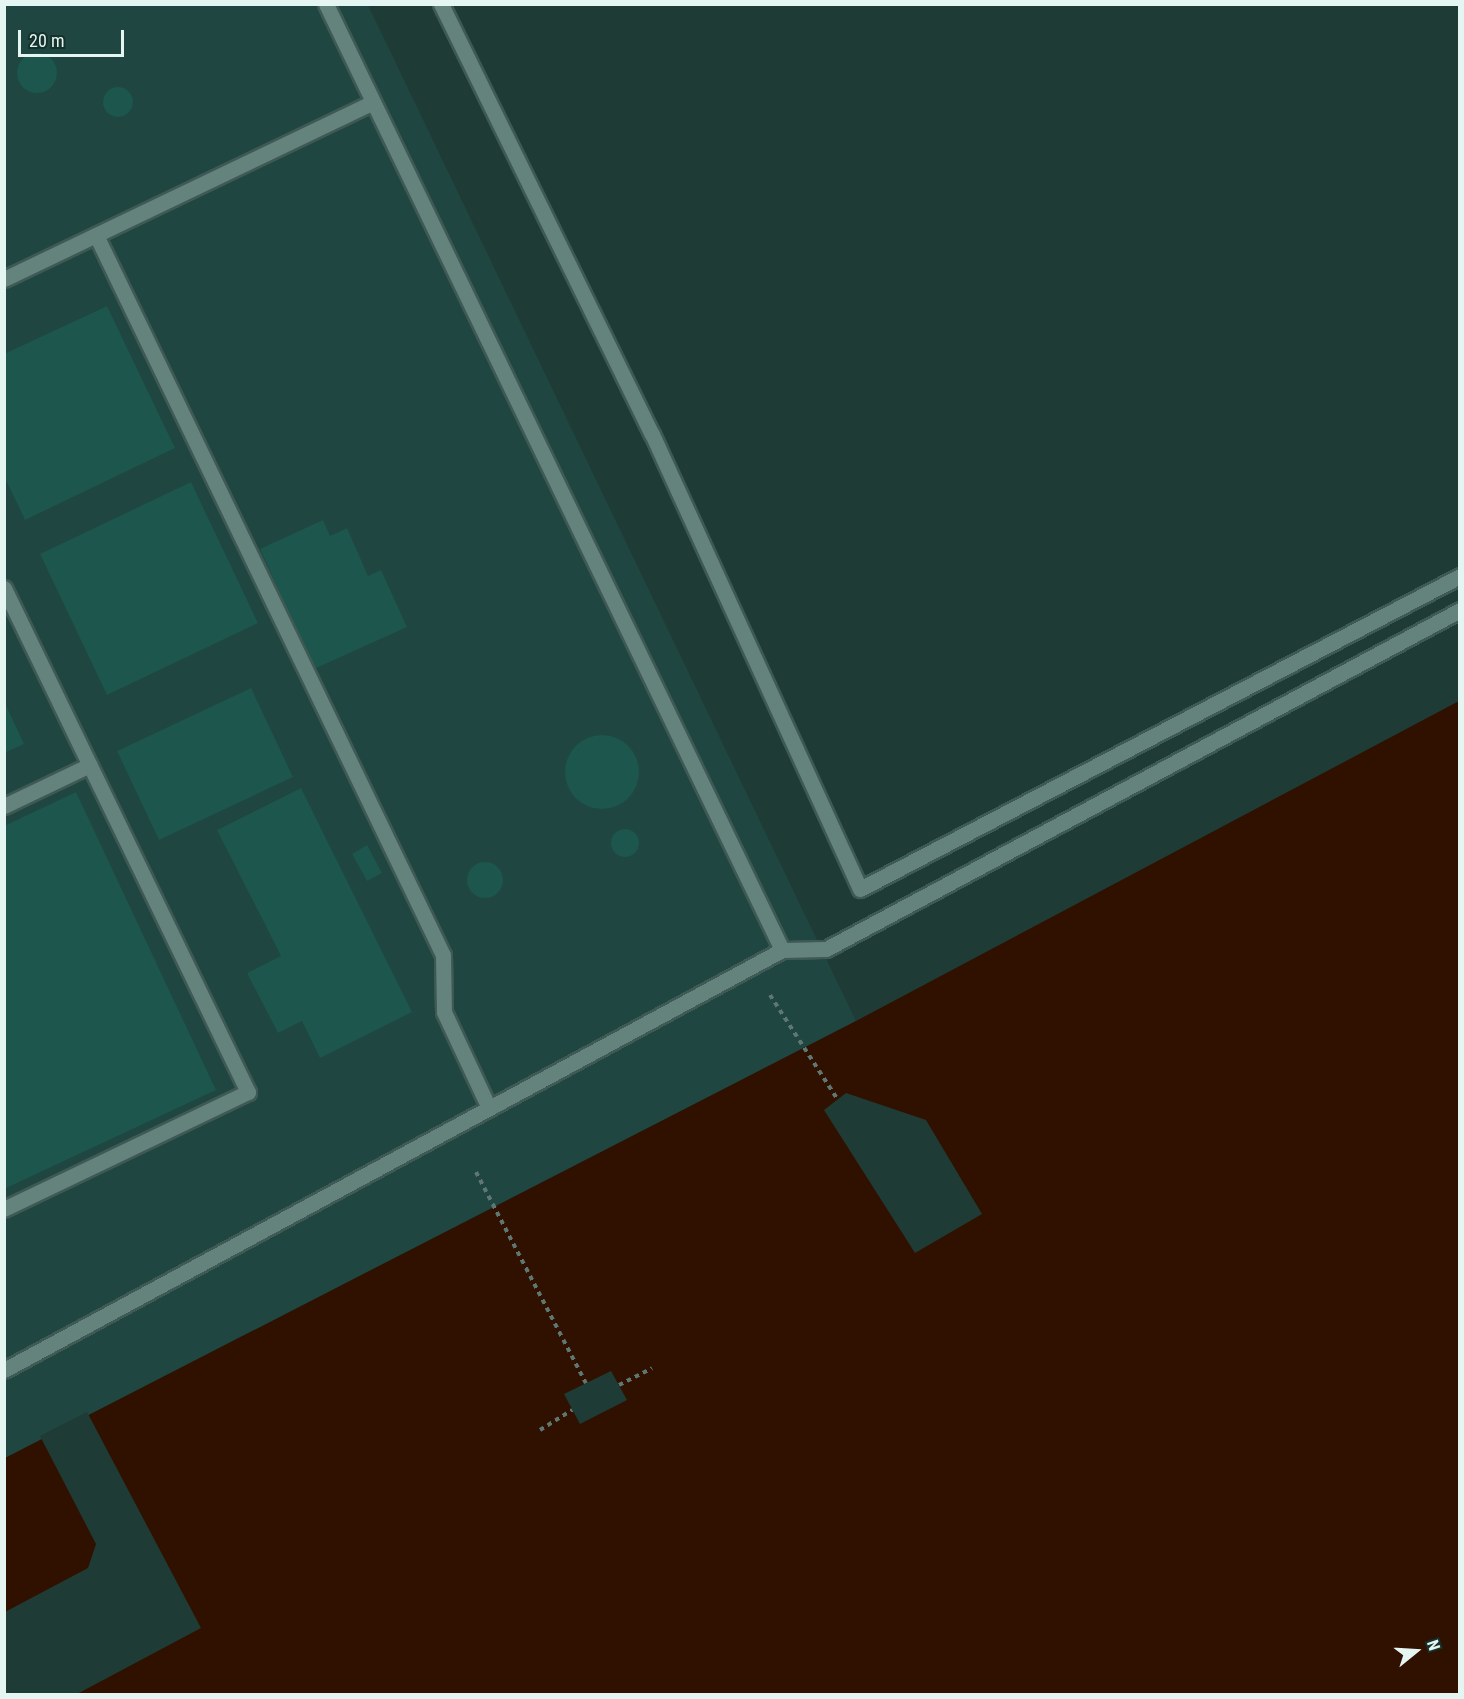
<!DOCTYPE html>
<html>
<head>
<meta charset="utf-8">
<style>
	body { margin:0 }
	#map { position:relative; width:1464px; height:1699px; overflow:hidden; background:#1f3b36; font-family:"Roboto Condensed",sans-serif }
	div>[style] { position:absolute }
	.built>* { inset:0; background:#1f4640 }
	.water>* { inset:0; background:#301100 }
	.pier>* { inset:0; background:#1f3b36 }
	.building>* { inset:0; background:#1c564d }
	.round { border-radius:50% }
	.path>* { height:4px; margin-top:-2px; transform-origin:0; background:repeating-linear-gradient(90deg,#5f7773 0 4.5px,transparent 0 9px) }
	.roads { filter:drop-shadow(2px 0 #3f5955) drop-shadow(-2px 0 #3f5955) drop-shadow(0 2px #3f5955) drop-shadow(0 -2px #3f5955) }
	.minor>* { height:15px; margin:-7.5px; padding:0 7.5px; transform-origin:7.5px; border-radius:7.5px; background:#64837d }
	span { translate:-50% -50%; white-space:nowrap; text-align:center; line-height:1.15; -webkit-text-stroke:5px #14312c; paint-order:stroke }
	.frame { position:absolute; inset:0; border:6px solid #e5f5f2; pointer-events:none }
	.north { position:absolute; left:1386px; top:1621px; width:60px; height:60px; -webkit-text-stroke:4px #14312c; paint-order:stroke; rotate:72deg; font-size:16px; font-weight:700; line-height:24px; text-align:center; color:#e5f5f2 }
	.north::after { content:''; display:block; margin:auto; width:21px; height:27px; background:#e5f5f2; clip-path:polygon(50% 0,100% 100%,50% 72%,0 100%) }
	.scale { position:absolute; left:18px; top:30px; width:106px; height:27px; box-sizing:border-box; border:3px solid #e5f5f2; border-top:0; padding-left:8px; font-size:18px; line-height:21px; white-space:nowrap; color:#e5f5f2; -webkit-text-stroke:4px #14312c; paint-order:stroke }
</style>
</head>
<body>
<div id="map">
	<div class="built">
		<div style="clip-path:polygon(5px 5px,368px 5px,856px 1021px,5px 1458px)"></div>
	</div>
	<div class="water">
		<div style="clip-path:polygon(1459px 701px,1459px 1694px,5px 1694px,5px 1458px,856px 1021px)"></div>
	</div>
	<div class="pier">
		<div style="clip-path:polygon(846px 1093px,926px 1120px,982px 1214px,915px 1253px,824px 1110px)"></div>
		<div style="clip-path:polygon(611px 1371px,627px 1400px,580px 1424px,564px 1394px)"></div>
		<div style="clip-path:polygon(87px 1412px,201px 1628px,77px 1694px,5px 1694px,5px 1612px,88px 1568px,96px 1544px,40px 1436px)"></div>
	</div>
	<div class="building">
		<div class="round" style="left:17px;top:53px;width:40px;height:40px"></div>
		<div class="round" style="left:103px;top:87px;width:30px;height:30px"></div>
		<div style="clip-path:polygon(107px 306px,175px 448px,25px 520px,4px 476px,4px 354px)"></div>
		<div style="clip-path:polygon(191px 482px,258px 623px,107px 695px,40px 554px)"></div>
		<div style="clip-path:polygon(323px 520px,330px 536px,347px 528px,368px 576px,381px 570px,407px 627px,314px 669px,260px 549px)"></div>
		<div style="clip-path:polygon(251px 688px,293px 777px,159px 840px,117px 751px)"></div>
		<div style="clip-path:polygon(4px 701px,24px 744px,4px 753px)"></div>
		<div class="round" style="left:565px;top:735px;width:74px;height:74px"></div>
		<div style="clip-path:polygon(301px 788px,412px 1012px,320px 1058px,302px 1021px,278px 1033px,247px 973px,281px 956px,217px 830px)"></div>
		<div style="clip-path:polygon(76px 792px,216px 1090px,4px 1189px,4px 826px)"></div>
		<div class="round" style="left:611px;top:829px;width:28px;height:28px"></div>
		<div style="clip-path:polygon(367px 845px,382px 873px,367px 881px,352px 854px)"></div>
		<div class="round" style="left:467px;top:862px;width:36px;height:36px"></div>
	</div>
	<div class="path">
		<div style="left:770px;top:995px;width:125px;rotate:57.1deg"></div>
		<div style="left:476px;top:1172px;width:238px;rotate:62.5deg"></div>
		<div style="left:619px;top:1385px;width:37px;rotate:-27deg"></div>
		<div style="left:540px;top:1430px;width:38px;rotate:-32deg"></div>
	</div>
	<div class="roads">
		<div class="minor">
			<div style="left:326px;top:4px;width:1050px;rotate:64.26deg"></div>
			<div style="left:441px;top:4px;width:479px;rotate:63.9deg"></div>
			<div style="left:652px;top:434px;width:500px;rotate:65.43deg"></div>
			<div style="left:860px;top:889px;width:677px;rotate:-27.55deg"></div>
			<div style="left:96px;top:235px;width:799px;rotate:64.27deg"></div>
			<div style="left:443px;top:955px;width:57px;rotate:89deg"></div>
			<div style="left:444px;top:1012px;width:106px;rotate:64.9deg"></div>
			<div style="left:4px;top:279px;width:409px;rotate:-25.6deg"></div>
			<div style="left:4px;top:588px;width:560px;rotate:64.17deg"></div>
			<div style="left:248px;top:1092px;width:271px;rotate:154.4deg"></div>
			<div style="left:4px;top:806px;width:95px;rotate:-25.5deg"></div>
			<div style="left:4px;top:1370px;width:884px;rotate:-28.36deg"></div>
			<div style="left:782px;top:950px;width:44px;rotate:-1.3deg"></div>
			<div style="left:826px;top:949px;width:719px;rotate:-28.13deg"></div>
		</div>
	</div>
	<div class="frame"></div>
	<div class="north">N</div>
	<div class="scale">20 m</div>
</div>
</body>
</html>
